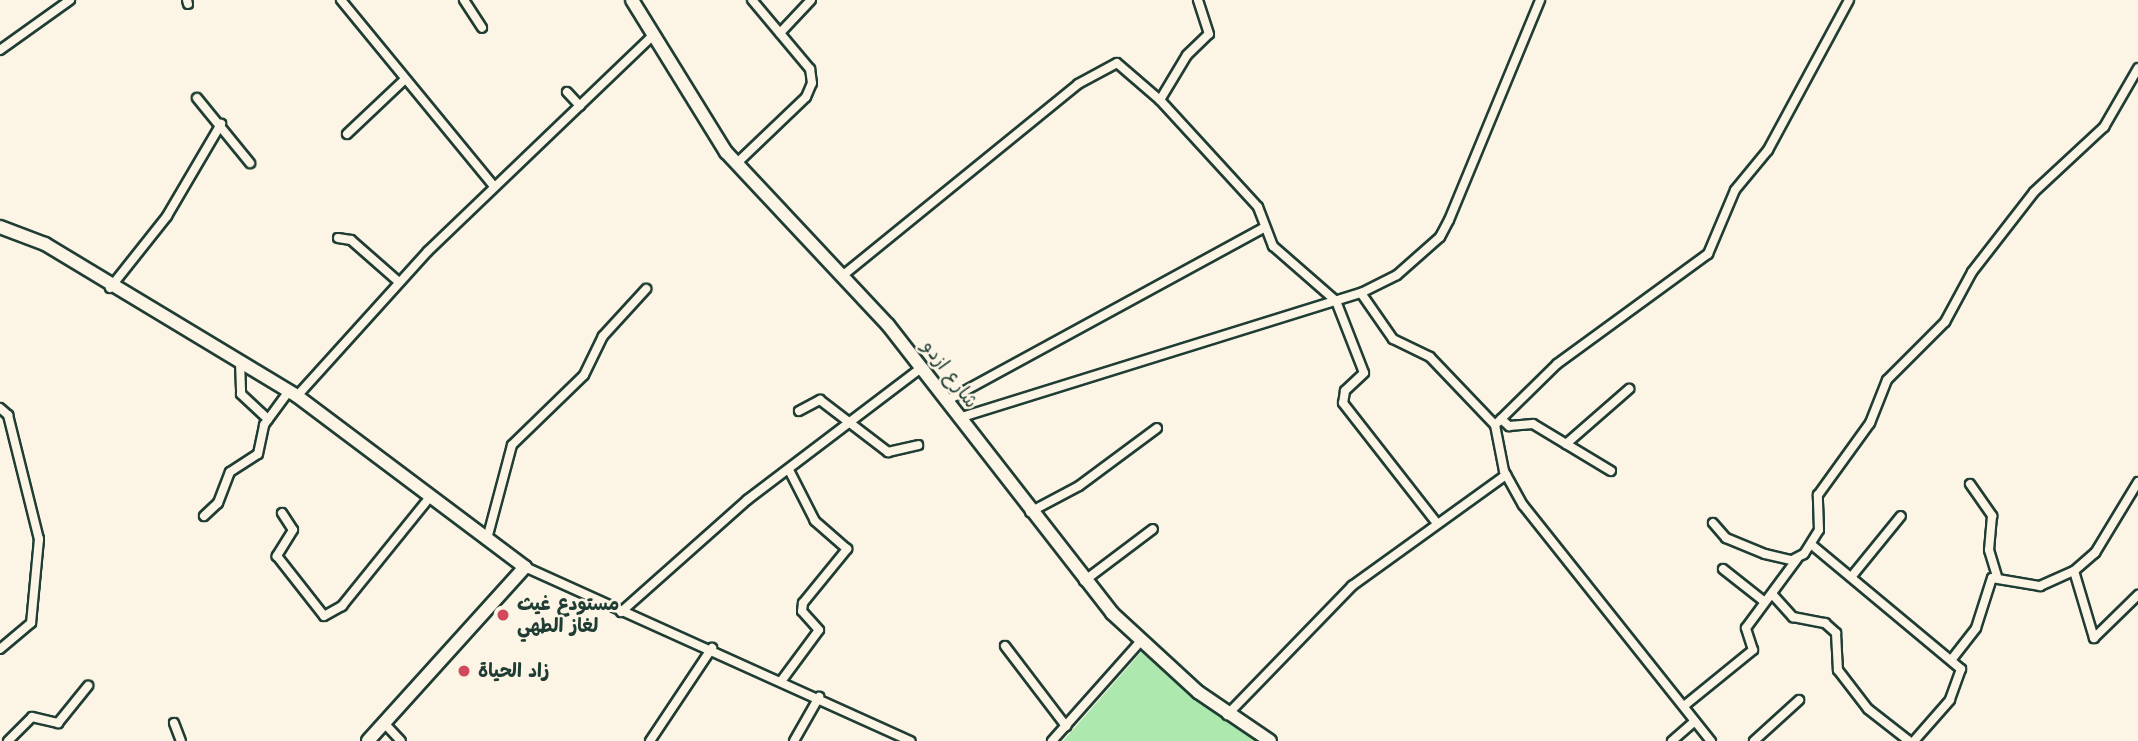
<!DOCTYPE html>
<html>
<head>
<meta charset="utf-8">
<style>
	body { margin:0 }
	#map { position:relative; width:2138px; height:741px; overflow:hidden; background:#fcf5e5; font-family:"Shantell Sans","Playpen Sans Arabic",sans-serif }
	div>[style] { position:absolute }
	.green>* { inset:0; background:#ade9af }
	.roads { filter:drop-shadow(2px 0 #1f3d34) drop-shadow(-2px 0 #1f3d34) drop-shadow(0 2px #1f3d34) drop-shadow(0 -2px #1f3d34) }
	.street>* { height:8px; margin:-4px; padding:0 4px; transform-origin:4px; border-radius:4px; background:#fcf5e5 }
	.secondary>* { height:12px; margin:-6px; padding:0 6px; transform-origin:6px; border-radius:6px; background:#fcf5e5 }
	.dots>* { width:19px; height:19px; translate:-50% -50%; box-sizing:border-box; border:4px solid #fcf5e5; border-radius:50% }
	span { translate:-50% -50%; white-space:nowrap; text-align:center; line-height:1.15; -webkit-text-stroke:5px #fcf5e5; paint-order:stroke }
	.street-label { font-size:19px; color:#1f3d34 }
	.poi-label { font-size:19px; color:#1f3d34; font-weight:700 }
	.left { translate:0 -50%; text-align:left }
</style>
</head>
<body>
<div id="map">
	<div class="green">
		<div style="clip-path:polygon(1142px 651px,1225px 721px,1260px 741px,1063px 741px)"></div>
	</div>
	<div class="roads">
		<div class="street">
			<div style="left:187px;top:0;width:4px;rotate:76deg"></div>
			<div style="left:341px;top:0;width:241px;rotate:50.6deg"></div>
			<div style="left:464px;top:0;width:33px;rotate:57deg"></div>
			<div style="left:780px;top:33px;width:45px;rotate:-46.8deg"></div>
			<div style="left:0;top:50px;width:86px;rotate:-35.5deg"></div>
			<div style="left:567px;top:92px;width:19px;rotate:47deg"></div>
			<div style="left:197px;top:98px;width:84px;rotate:50.8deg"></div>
			<div style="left:1160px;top:100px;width:52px;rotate:-59deg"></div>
			<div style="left:1187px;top:55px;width:30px;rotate:-44deg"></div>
			<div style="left:1209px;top:34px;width:36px;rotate:-108deg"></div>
			<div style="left:347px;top:134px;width:77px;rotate:-43.4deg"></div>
			<div style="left:737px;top:163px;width:95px;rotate:-43.7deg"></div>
			<div style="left:806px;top:97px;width:15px;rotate:-67deg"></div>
			<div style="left:812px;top:83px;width:14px;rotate:-98deg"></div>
			<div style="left:810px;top:69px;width:90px;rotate:-130deg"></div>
			<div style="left:338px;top:238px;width:13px;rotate:9deg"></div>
			<div style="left:351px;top:240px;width:64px;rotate:41.2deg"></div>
			<div style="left:842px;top:276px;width:304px;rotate:-39.1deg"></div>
			<div style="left:1078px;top:84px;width:44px;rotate:-28.3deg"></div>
			<div style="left:1117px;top:63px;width:57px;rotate:40.7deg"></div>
			<div style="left:1160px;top:100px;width:145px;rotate:47.5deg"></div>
			<div style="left:1258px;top:207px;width:42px;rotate:69deg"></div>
			<div style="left:1273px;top:246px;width:84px;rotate:41.1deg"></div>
			<div style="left:1336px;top:301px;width:77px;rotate:68.7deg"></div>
			<div style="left:1364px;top:373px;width:26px;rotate:137deg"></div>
			<div style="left:1345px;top:391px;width:12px;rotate:99deg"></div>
			<div style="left:1343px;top:403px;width:151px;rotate:52deg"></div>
			<div style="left:110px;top:288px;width:92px;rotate:-51.6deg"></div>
			<div style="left:167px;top:216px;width:107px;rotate:-59.6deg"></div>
			<div style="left:1361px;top:293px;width:56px;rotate:55.2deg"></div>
			<div style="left:1393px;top:339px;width:41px;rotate:25.9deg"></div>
			<div style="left:1430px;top:357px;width:94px;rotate:46.3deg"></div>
			<div style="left:1495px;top:425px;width:47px;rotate:78.9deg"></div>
			<div style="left:1504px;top:471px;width:39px;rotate:61deg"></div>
			<div style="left:1523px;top:505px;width:302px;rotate:51.5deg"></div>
			<div style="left:240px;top:361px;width:33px;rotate:88deg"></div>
			<div style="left:241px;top:394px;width:37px;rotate:43deg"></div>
			<div style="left:297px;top:396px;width:195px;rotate:-47.9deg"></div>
			<div style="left:428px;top:251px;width:312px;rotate:-43.8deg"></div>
			<div style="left:948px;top:400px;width:358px;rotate:-28.6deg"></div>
			<div style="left:0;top:408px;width:11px;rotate:41deg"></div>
			<div style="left:8px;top:415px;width:128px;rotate:76deg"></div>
			<div style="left:39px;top:539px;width:84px;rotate:95.4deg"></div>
			<div style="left:31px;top:623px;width:40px;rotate:140deg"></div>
			<div style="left:799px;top:411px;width:24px;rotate:-28deg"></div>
			<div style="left:820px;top:400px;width:86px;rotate:37.4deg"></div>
			<div style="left:888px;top:452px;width:31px;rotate:-13deg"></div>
			<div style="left:959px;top:418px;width:421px;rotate:-17.3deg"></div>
			<div style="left:1361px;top:293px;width:40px;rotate:-26.6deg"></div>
			<div style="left:1397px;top:275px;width:57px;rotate:-41.5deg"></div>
			<div style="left:1440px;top:237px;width:19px;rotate:-62deg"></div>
			<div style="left:1449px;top:220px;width:238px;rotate:-67.5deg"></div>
			<div style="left:1501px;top:419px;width:11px;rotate:41deg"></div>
			<div style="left:1509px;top:426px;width:24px;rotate:-5deg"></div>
			<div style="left:1533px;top:424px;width:91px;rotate:31.1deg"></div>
			<div style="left:1495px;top:425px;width:87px;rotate:-44.5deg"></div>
			<div style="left:1557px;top:364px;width:187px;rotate:-36.1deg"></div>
			<div style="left:1708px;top:254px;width:69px;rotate:-67.1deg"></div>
			<div style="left:1735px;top:190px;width:52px;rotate:-50.5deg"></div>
			<div style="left:1768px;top:150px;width:170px;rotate:-61.6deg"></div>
			<div style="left:1566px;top:444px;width:84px;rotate:-41.1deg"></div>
			<div style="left:1970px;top:484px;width:39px;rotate:55deg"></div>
			<div style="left:1992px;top:516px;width:34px;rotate:95deg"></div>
			<div style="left:1989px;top:550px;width:27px;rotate:73deg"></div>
			<div style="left:1030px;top:512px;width:55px;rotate:-28deg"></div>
			<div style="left:1079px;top:486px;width:97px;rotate:-36.6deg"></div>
			<div style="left:282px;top:513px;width:20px;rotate:57deg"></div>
			<div style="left:293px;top:530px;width:31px;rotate:122deg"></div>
			<div style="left:277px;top:556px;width:76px;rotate:51.9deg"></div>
			<div style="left:324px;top:616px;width:21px;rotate:-29deg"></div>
			<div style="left:342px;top:606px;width:139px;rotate:-51.1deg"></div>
			<div style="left:204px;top:516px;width:19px;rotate:-43deg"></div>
			<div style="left:218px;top:503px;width:33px;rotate:-69deg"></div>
			<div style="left:230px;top:472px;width:33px;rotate:-33deg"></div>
			<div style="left:258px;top:454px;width:30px;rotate:-78deg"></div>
			<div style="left:264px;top:425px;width:42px;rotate:-53.7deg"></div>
			<div style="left:1713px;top:523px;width:20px;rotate:49deg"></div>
			<div style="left:1726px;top:538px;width:42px;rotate:22.3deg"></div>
			<div style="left:1765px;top:554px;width:28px;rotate:13deg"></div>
			<div style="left:1792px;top:560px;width:13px;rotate:-27deg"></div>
			<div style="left:1804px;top:554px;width:28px;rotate:-58deg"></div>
			<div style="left:1819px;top:530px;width:35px;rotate:-92deg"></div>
			<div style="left:1818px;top:495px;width:89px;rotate:-54.2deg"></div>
			<div style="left:1870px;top:423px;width:46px;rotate:-68.4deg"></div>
			<div style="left:1887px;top:380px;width:82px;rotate:-45deg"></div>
			<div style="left:1945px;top:322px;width:57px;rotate:-61.6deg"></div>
			<div style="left:1972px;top:272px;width:101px;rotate:-52.2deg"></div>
			<div style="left:2034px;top:192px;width:96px;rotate:-42.9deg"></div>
			<div style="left:2104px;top:127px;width:68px;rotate:-60deg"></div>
			<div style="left:487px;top:539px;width:97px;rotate:-75.1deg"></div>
			<div style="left:512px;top:445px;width:100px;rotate:-44.2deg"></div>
			<div style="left:584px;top:375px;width:43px;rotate:-64deg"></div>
			<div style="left:603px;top:336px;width:64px;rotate:-47.5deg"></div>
			<div style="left:1812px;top:545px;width:194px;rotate:39.8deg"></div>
			<div style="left:1961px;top:669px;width:33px;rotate:110deg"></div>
			<div style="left:1950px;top:700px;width:55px;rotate:131.3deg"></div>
			<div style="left:525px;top:567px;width:423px;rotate:24.3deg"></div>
			<div style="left:1723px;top:569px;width:53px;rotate:38.2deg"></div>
			<div style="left:2074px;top:571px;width:70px;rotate:73.4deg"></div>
			<div style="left:2094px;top:638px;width:62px;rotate:-44.3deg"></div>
			<div style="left:1852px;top:576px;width:77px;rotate:-50.8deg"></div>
			<div style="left:1084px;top:581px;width:86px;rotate:-37deg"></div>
			<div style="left:1773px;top:595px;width:30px;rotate:48deg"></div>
			<div style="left:1793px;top:617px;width:33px;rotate:11deg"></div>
			<div style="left:1825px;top:623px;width:15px;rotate:42deg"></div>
			<div style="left:1836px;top:633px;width:37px;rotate:87deg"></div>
			<div style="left:1838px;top:670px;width:49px;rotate:52.4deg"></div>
			<div style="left:1868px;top:709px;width:52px;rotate:38deg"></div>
			<div style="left:621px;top:612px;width:169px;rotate:-41.6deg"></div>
			<div style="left:747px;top:500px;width:218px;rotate:-37.2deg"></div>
			<div style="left:1005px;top:646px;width:101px;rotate:52.7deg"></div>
			<div style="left:1952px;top:659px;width:39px;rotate:-52deg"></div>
			<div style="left:1976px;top:628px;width:52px;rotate:-72.3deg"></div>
			<div style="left:1992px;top:578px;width:49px;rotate:9.5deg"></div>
			<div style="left:2040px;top:586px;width:37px;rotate:-24deg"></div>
			<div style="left:2074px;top:571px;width:28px;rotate:-41deg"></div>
			<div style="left:2095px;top:553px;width:83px;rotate:-58.8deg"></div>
			<div style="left:782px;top:680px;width:62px;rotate:-53.5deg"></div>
			<div style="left:819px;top:630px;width:25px;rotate:-132deg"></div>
			<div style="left:802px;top:611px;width:8px;rotate:-83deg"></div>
			<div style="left:803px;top:603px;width:70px;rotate:-50.8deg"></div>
			<div style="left:847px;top:549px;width:43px;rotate:-138.8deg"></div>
			<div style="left:815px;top:521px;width:57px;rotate:-117deg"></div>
			<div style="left:1684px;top:706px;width:89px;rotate:-39.1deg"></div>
			<div style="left:1753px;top:650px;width:23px;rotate:-108deg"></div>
			<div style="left:1746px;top:628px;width:86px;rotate:-53.5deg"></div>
			<div style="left:1227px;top:715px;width:180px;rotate:-45.9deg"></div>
			<div style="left:1352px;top:586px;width:190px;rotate:-35.8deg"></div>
			<div style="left:174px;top:723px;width:19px;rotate:69deg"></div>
			<div style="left:385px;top:724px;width:23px;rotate:47deg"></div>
			<div style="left:8px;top:741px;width:34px;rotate:-45deg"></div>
			<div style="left:32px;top:717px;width:27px;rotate:13deg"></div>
			<div style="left:58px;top:723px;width:48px;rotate:-51deg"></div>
			<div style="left:650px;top:741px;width:112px;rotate:-56.3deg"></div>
			<div style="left:794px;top:741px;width:51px;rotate:-60.4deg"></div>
			<div style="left:1052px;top:741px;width:132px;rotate:-48.4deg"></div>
			<div style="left:1672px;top:741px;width:30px;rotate:-41deg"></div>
			<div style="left:1754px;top:741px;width:61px;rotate:-42.3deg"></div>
		</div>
		<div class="secondary">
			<div style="left:632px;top:0;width:179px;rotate:58.3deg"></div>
			<div style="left:726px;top:152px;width:237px;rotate:46.9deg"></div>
			<div style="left:888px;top:325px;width:365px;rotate:52.1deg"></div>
			<div style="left:1112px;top:613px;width:117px;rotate:42.6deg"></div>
			<div style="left:1198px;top:692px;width:87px;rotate:34.2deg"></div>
			<div style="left:0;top:227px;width:48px;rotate:20.7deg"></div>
			<div style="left:45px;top:244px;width:294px;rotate:31.1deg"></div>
			<div style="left:297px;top:396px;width:285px;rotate:36.9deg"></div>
			<div style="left:525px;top:567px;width:234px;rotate:132.1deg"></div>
		</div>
	</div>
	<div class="dots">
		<div style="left:503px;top:615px;background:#d1495b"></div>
		<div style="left:464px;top:671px;background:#d1495b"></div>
	</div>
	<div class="street-label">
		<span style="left:950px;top:374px;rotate:53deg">شارع ازدو</span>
	</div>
	<div class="poi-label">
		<span class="left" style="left:517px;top:615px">مستودع غيث<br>لغاز الطهي</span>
		<span class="left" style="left:478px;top:671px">زاد الحياة</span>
	</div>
</div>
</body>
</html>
